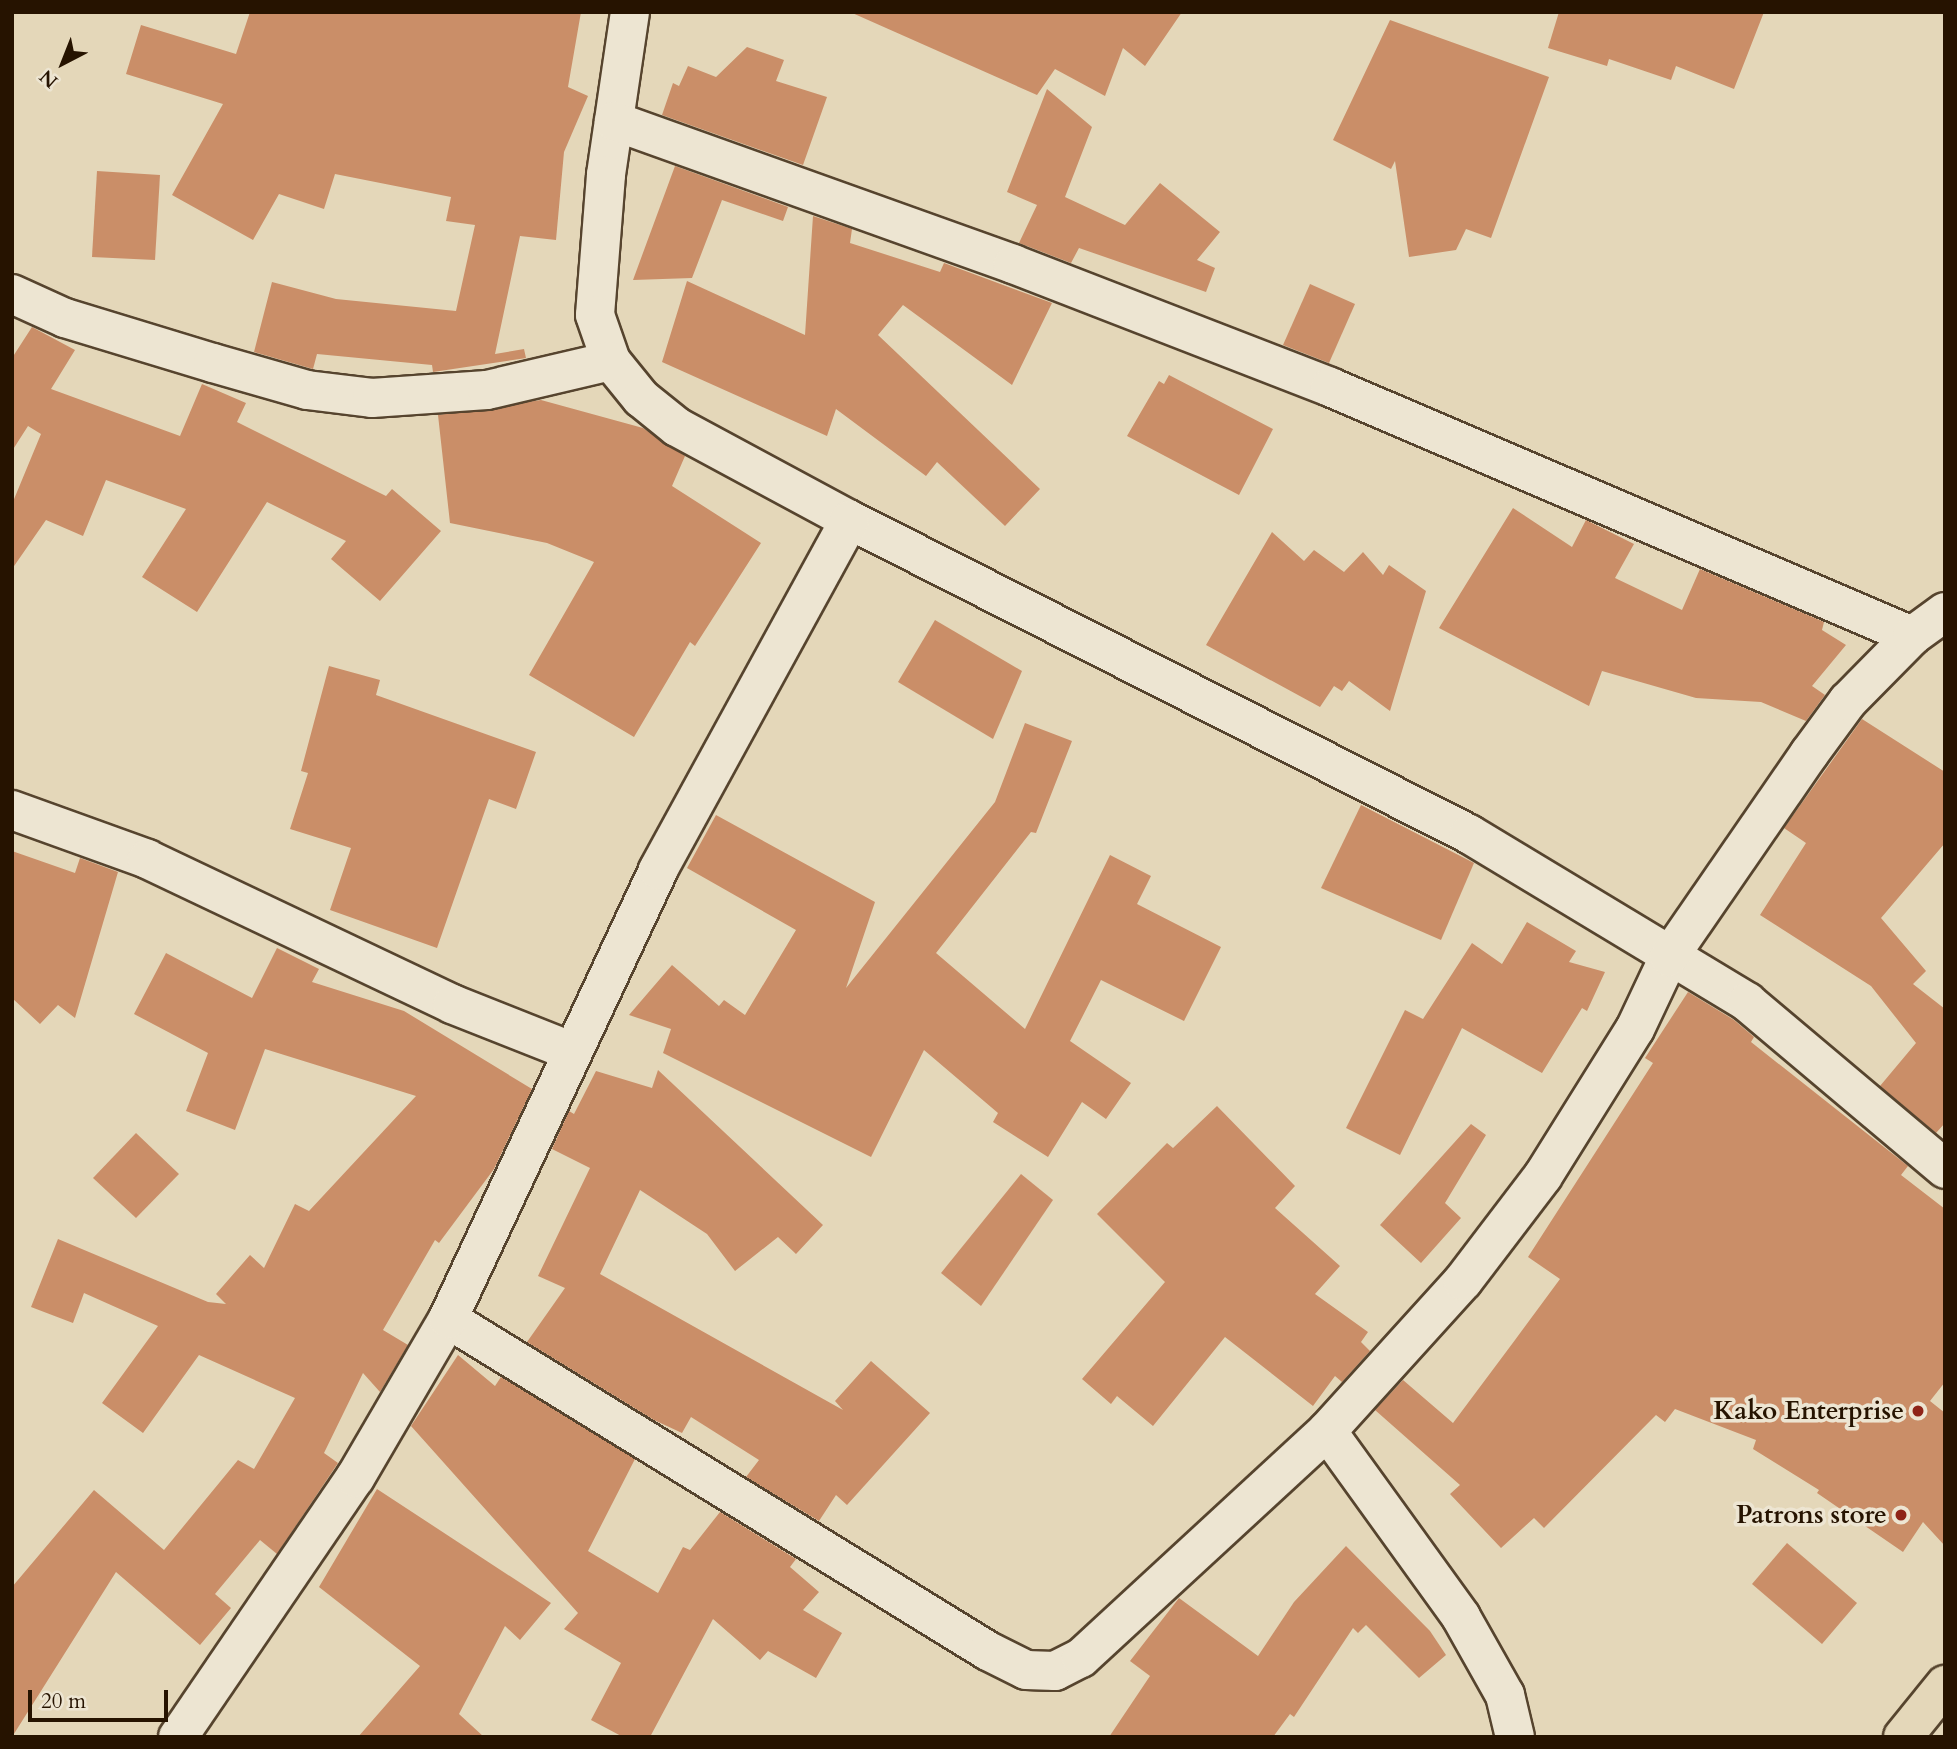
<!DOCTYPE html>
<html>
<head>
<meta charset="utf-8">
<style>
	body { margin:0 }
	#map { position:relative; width:1957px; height:1749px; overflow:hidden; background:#e4d7b9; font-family:Cardo,serif }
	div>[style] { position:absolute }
	.building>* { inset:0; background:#ca8e68 }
	.roads { filter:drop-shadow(2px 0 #56442e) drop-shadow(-2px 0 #56442e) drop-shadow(0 2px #56442e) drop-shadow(0 -2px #56442e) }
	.street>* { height:38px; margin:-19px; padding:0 19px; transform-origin:19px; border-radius:19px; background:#ede5d2 }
	.primary>* { height:38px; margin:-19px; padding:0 19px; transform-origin:19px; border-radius:19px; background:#e4d7b9 }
	.dots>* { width:19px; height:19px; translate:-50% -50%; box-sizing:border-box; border:4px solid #ede5d2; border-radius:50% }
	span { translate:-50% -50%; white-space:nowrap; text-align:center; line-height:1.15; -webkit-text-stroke:7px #ede5d2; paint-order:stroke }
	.poi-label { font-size:26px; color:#261300; font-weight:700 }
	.right { translate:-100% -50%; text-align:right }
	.frame { position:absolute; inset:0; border:14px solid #261300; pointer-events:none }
	.north { position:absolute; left:28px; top:28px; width:70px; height:70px; -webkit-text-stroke:5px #ede5d2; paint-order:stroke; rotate:222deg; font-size:19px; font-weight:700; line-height:28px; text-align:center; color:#261300 }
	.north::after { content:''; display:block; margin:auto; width:24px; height:32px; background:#261300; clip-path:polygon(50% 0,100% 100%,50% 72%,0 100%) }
	.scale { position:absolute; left:28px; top:1690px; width:140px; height:32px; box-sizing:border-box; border:4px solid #261300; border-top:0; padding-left:9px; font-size:21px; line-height:24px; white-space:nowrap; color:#261300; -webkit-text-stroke:5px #ede5d2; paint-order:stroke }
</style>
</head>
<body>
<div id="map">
	<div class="building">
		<div style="clip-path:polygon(250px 12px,581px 12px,568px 87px,588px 96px,564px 152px,556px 240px,520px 236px,495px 354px,524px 349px,526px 358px,433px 372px,432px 365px,317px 354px,313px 369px,254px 352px,272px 282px,336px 299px,456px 311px,475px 225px,446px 221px,451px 197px,335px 174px,324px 209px,279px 194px,253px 240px,172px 195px,223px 104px,126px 74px,141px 25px,236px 54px)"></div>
		<div style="clip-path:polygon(850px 12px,1182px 12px,1145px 66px,1123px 48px,1105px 96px,1055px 69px,1037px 95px)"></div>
		<div style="clip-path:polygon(1559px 12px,1764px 12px,1734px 89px,1676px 66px,1671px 80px,1609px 59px,1607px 66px,1548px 48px)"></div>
		<div style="clip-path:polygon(1390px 20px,1549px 77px,1491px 238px,1466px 229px,1456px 250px,1409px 257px,1395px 161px,1391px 169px,1333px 140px)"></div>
		<div style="clip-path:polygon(747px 47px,784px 60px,776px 81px,827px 97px,803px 165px,662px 115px,673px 83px,679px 86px,688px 66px,716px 77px)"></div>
		<div style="clip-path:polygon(1047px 89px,1092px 127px,1065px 197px,1125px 225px,1160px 183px,1220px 232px,1197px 260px,1215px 268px,1206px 292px,1079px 248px,1071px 263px,1019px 243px,1037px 205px,1007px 192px)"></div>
		<div style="clip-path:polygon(675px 166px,788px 207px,783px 221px,722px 200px,692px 278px,633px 280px)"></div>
		<div style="clip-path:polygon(97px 171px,160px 175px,155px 260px,92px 257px)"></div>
		<div style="clip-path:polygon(813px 216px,852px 229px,850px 243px,940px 272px,944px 263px,1052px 303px,1012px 385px,903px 305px,878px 335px,1040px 489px,1005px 526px,937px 462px,926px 476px,836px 409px,827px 436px,662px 362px,687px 281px,805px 335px)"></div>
		<div style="clip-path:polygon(1310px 284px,1355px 304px,1329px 363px,1283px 345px)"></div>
		<div style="clip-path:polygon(32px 327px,75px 350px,51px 389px,180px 436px,202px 384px,246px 403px,237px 422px,386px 496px,392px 489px,441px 531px,380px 601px,331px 559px,346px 541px,267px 502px,197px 612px,142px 577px,186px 509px,106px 480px,83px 536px,46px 520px,12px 569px,12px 504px,41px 434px,28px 426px,12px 451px,12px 358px)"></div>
		<div style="clip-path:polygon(1169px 375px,1273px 429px,1239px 495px,1127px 436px,1159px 381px,1164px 384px)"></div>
		<div style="clip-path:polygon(541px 400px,643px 428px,685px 456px,672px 486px,761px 543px,695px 646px,690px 642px,634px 737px,529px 675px,594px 562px,547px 543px,450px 523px,438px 415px)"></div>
		<div style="clip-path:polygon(1513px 508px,1572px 547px,1586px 520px,1634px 544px,1615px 578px,1682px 610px,1700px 569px,1824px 622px,1822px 630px,1846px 645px,1812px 686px,1825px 695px,1806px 721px,1761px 702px,1696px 698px,1602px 671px,1589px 706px,1439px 628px)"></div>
		<div style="clip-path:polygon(1272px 532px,1304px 561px,1314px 550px,1344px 572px,1363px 552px,1383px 575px,1389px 565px,1426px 591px,1390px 711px,1349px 681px,1342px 691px,1334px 686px,1320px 707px,1206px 645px)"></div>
		<div style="clip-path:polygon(935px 620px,1022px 671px,993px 739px,898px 682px)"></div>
		<div style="clip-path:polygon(329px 666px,380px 680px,376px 695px,536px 752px,516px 809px,489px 799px,437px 948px,330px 910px,351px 848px,290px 829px,308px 773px,301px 771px)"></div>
		<div style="clip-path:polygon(1862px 719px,1945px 772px,1945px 843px,1881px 918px,1926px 971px,1913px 984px,1945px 1009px,1945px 1123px,1936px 1133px,1880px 1086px,1916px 1043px,1871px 986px,1760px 915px,1806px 843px,1784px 828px)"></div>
		<div style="clip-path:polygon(1025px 723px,1072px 741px,1036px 833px,1031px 832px,936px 953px,1025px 1029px,1110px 855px,1151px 876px,1137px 904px,1221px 947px,1184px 1021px,1101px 980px,1070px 1041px,1131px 1083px,1106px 1119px,1082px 1102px,1048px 1157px,993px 1122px,998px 1113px,924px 1050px,871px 1157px,663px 1053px,671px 1029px,629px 1015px,672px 965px,719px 1006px,724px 1000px,745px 1015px,796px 930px,687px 868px,716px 815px,875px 902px,846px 988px,995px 802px)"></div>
		<div style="clip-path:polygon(1361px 805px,1474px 863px,1441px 940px,1321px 888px)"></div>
		<div style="clip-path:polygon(12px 851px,75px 873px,80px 858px,118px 872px,75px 1018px,58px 1005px,40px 1024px,12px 998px)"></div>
		<div style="clip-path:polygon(1527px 922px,1576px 951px,1569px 962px,1605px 972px,1587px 1011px,1582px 1008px,1542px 1073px,1462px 1028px,1400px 1155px,1346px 1128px,1405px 1010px,1423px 1019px,1472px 943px,1502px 964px)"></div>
		<div style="clip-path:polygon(277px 948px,319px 969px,312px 982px,404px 1011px,532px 1089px,494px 1169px,439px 1243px,435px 1240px,383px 1330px,408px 1345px,380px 1392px,363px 1373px,324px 1453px,338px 1463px,277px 1554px,260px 1540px,215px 1594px,231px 1608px,200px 1645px,116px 1572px,12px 1737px,12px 1587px,94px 1490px,164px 1550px,238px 1460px,254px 1469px,295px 1398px,199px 1355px,143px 1433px,102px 1403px,158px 1326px,84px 1293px,73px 1323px,31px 1307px,58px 1239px,208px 1302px,226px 1304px,216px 1294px,250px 1255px,264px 1268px,295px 1204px,309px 1211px,416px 1096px,265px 1049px,235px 1130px,186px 1111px,208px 1053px,134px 1014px,166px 953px,252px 998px)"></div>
		<div style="clip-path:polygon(1688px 992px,1734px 1020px,1754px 1037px,1751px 1042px,1908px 1166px,1901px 1175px,1945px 1209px,1945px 1382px,1930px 1401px,1945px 1413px,1945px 1546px,1923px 1522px,1903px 1552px,1817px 1493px,1819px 1490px,1753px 1449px,1756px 1440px,1675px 1409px,1665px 1422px,1656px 1415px,1544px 1528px,1534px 1518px,1501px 1548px,1450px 1494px,1460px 1485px,1375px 1410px,1403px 1380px,1453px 1423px,1515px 1340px,1560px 1279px,1528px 1257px,1653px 1063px,1645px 1058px)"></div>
		<div style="clip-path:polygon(658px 1070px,823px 1225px,796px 1254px,778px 1237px,735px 1271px,707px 1234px,640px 1190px,600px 1274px,843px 1410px,835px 1401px,871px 1361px,930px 1413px,847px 1505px,836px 1495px,819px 1521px,746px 1477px,759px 1460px,691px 1417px,682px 1433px,654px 1420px,527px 1342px,565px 1288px,538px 1276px,590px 1168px,552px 1149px,569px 1111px,574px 1114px,596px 1071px,652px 1088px)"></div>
		<div style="clip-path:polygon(1217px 1106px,1295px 1186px,1275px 1208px,1340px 1266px,1315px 1294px,1368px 1332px,1361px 1342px,1370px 1351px,1342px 1382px,1335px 1376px,1313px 1406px,1225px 1337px,1153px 1426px,1117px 1396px,1111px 1404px,1082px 1379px,1165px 1282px,1097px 1214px,1167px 1143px,1173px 1148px)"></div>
		<div style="clip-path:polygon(1471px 1124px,1486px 1135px,1445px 1203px,1461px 1218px,1421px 1263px,1380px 1225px)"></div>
		<div style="clip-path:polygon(136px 1133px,179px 1174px,136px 1218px,93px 1178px)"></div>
		<div style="clip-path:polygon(1021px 1174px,1053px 1200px,981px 1306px,941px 1273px)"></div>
		<div style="clip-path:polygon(458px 1355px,495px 1386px,501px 1377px,635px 1459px,588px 1551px,658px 1593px,683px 1547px,690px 1550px,720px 1512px,796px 1559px,790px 1567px,819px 1592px,803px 1610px,842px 1633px,816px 1678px,768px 1651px,760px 1660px,713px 1619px,650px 1737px,623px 1737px,591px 1720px,621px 1663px,564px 1629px,578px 1613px,411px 1426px)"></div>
		<div style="clip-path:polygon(377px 1489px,551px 1603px,520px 1640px,505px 1626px,459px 1714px,484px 1737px,358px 1737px,420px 1666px,319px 1587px)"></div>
		<div style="clip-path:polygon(1787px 1543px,1857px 1603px,1822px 1644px,1752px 1584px)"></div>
		<div style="clip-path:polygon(1346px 1546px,1430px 1631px,1446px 1655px,1419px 1678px,1366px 1625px,1358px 1633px,1353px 1628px,1294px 1717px,1290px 1714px,1273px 1737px,1109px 1737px,1150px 1676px,1130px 1661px,1179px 1598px,1258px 1656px,1294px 1602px)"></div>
	</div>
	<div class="roads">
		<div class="street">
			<div style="left:630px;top:12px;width:165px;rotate:98.4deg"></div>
			<div style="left:606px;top:175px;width:140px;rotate:94.5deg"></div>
			<div style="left:595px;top:315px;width:49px;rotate:70.8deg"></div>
			<div style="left:611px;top:361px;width:48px;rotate:51deg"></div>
			<div style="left:641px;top:398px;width:46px;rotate:38.9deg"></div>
			<div style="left:677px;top:427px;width:196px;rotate:28.3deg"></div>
			<div style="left:850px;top:520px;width:694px;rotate:26.9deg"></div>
			<div style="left:1469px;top:834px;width:325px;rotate:31.1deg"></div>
			<div style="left:1747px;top:1002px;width:259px;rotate:40.1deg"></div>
			<div style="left:614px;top:121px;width:424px;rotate:19.7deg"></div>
			<div style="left:1013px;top:264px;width:340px;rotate:21.2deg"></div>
			<div style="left:1330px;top:387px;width:633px;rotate:23.16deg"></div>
			<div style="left:12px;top:294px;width:58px;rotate:24.4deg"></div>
			<div style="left:65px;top:318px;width:155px;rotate:16.9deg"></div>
			<div style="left:213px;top:363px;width:98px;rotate:16deg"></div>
			<div style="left:307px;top:390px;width:65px;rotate:7deg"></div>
			<div style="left:372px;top:398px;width:115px;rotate:-4deg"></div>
			<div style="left:487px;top:390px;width:127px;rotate:-13.2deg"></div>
			<div style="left:12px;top:810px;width:144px;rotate:19.9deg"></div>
			<div style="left:147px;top:859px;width:338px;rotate:25.4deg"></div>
			<div style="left:452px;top:1004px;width:128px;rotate:21.6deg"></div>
			<div style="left:448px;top:1319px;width:634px;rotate:31.58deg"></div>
			<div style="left:988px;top:1651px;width:42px;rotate:26.6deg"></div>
			<div style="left:1026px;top:1670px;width:29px;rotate:2deg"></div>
			<div style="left:1055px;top:1671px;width:29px;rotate:-27deg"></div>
			<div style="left:1081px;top:1658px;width:335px;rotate:-42.7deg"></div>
			<div style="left:1327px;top:1431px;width:202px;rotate:-47.8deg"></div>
			<div style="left:1463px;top:1281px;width:132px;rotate:-52.7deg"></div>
			<div style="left:1543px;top:1176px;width:173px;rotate:-58deg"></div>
			<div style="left:1635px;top:1029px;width:80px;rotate:-64.7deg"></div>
			<div style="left:1669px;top:957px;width:247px;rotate:-55.4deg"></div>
			<div style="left:1809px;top:754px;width:66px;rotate:-53.7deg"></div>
			<div style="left:1848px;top:701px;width:91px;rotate:-45.4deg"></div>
			<div style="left:1912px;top:636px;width:41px;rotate:-36deg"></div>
			<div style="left:1327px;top:1431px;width:229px;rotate:54.2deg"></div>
			<div style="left:1461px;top:1617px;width:90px;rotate:60.6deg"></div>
			<div style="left:1505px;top:1695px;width:43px;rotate:76.6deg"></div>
			<div style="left:178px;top:1737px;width:314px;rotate:-55.7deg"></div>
			<div style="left:355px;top:1478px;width:184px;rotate:-59.7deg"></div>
			<div style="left:448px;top:1319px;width:496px;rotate:-64.9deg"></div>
			<div style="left:658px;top:870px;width:399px;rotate:-61.3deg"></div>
		</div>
		<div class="primary">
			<div style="left:1903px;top:1737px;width:67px;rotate:-51.1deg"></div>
		</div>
	</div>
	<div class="dots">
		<div style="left:1918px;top:1411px;background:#8f2418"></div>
		<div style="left:1901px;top:1515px;background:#8f2418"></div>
	</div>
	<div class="poi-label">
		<span class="right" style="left:1904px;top:1411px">Kako Enterprise</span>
		<span class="right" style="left:1887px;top:1515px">Patrons store</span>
	</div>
	<div class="frame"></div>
	<div class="north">N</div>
	<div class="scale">20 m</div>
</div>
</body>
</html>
